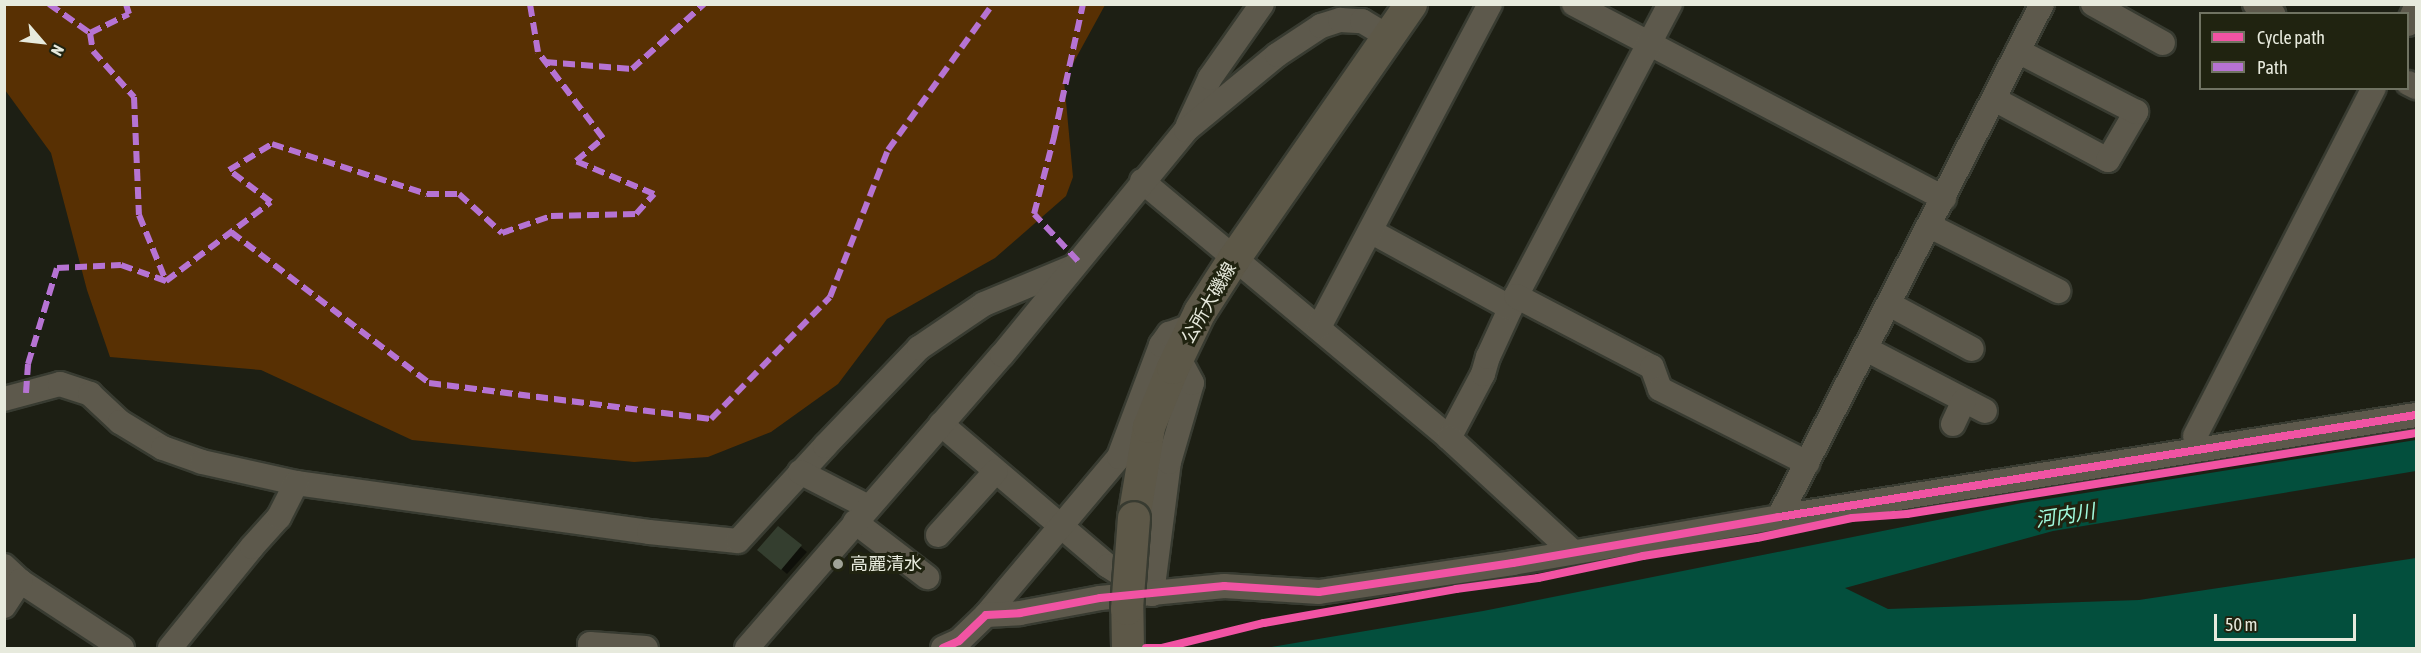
<!DOCTYPE html>
<html>
<head>
<meta charset="utf-8">
<style>
	body { margin:0 }
	#map { position:relative; width:2421px; height:653px; overflow:hidden; background:#1d1f14; font-family:"Asap Condensed","Noto Sans JP",sans-serif }
	div>[style] { position:absolute }
	.green>* { inset:0; background:#583003 }
	.water>* { inset:0; background:#034f3d }
	.shadow>* { inset:0; background:#0007 }
	.building>* { inset:0; background:#343e2f }
	.roads { filter:drop-shadow(2px 0 #383b31) drop-shadow(-2px 0 #383b31) drop-shadow(0 2px #383b31) drop-shadow(0 -2px #383b31) }
	.minor>* { height:24px; margin:-12px; padding:0 12px; transform-origin:12px; border-radius:12px; background:#5d594c }
	.major>* { height:32px; margin:-16px; padding:0 16px; transform-origin:16px; border-radius:16px; background:#5d5848 }
	.bridges { filter:drop-shadow(2px 0 #383b31) drop-shadow(-2px 0 #383b31) drop-shadow(0 2px #383b31) drop-shadow(0 -2px #383b31) }
	.major-bridge>* { height:32px; margin:-16px; padding:0 16px; transform-origin:16px; border-radius:16px; background:#5d5848 }
	.quiet>* { height:6px; margin-top:-3px; transform-origin:0; background:repeating-linear-gradient(90deg,#b673d3 0 12px,transparent 0 18px) }
	.cycleway>* { height:8px; margin:-4px; padding:0 4px; transform-origin:4px; border-radius:4px; background:#f153a3 }
	.dots>* { width:16px; height:16px; translate:-50% -50%; box-sizing:border-box; border:3px solid #202310; border-radius:50% }
	span { translate:-50% -50%; white-space:nowrap; text-align:center; line-height:1.15; -webkit-text-stroke:6px #202310; paint-order:stroke }
	.street-label { font-size:18px; color:#e7eadd }
	.poi-label { font-size:18px; color:#e7eadd }
	.left { translate:0 -50%; text-align:left }
	.water-label { font-size:20px; color:#a0f9dc; font-style:italic }
	.frame { position:absolute; inset:0; border:6px solid #e7eadd; pointer-events:none }
	.legend { position:absolute; left:2199px; top:12px; width:210px; height:78px; box-sizing:border-box; background:#202310; border:2px solid #707362; margin:0; padding:8px 10px; list-style:none; font-size:18px; color:#e7eadd }
	.legend li { display:flex; align-items:center; gap:12px; height:30px }
	.legend b { width:30px; border:2px solid #707362 }
	.north { position:absolute; left:12px; top:12px; width:60px; height:60px; -webkit-text-stroke:4px #202310; paint-order:stroke; rotate:118deg; font-size:16px; font-weight:700; line-height:24px; text-align:center; color:#e7eadd }
	.north::after { content:''; display:block; margin:auto; width:21px; height:27px; background:#e7eadd; clip-path:polygon(50% 0,100% 100%,50% 72%,0 100%) }
	.scale { position:absolute; left:2214px; top:614px; width:142px; height:27px; box-sizing:border-box; border:3px solid #e7eadd; border-top:0; padding-left:8px; font-size:18px; line-height:21px; white-space:nowrap; color:#e7eadd; -webkit-text-stroke:4px #202310; paint-order:stroke }
</style>
</head>
<body>
<div id="map">
	<div class="green">
		<div style="clip-path:polygon(4px 5px,5px 4px,1105px 5px,1064px 80px,1073px 177px,1066px 196px,995px 258px,887px 319px,838px 384px,771px 432px,708px 457px,634px 462px,412px 440px,261px 370px,110px 357px,87px 290px,51px 153px,5px 90px)"></div>
	</div>
	<div class="water">
		<div style="clip-path:polygon(2416px 440px,2416px 471px,2053px 531px,1845px 588px,1888px 609px,2139px 600px,2416px 558px,2416px 648px,1266px 648px,1483px 611px,2022px 503px)"></div>
	</div>
	<div class="shadow">
		<div style="clip-path:polygon(778px 528px,807px 552px,787px 574px,765px 555px)"></div>
	</div>
	<div class="building">
		<div style="clip-path:polygon(778px 526px,802px 545px,781px 570px,757px 550px)"></div>
	</div>
	<div class="roads">
		<div class="minor">
			<div style="left:1574px;top:4px;width:418px;rotate:27.7deg"></div>
			<div style="left:2093px;top:4px;width:80px;rotate:29.1deg"></div>
			<div style="left:2255px;top:4px;width:21px;rotate:29deg"></div>
			<div style="left:2408px;top:24px;width:19px;rotate:-65deg"></div>
			<div style="left:2408px;top:83px;width:9px;rotate:27deg"></div>
			<div style="left:1994px;top:99px;width:129px;rotate:28.2deg"></div>
			<div style="left:2108px;top:160px;width:56px;rotate:-59.7deg"></div>
			<div style="left:2136px;top:112px;width:133px;rotate:-152.7deg"></div>
			<div style="left:1188px;top:125px;width:52px;rotate:-64.9deg"></div>
			<div style="left:1210px;top:78px;width:90px;rotate:-54.9deg"></div>
			<div style="left:1142px;top:181px;width:400px;rotate:39.9deg"></div>
			<div style="left:1449px;top:438px;width:72px;rotate:-62deg"></div>
			<div style="left:1483px;top:374px;width:18px;rotate:-74deg"></div>
			<div style="left:1488px;top:357px;width:67px;rotate:-65.3deg"></div>
			<div style="left:1516px;top:296px;width:330px;rotate:-62.2deg"></div>
			<div style="left:1930px;top:226px;width:144px;rotate:26.9deg"></div>
			<div style="left:1372px;top:232px;width:158px;rotate:28.7deg"></div>
			<div style="left:1516px;top:296px;width:153px;rotate:27.6deg"></div>
			<div style="left:1652px;top:367px;width:23px;rotate:70deg"></div>
			<div style="left:1660px;top:389px;width:165px;rotate:26.7deg"></div>
			<div style="left:1889px;top:304px;width:94px;rotate:28.5deg"></div>
			<div style="left:1319px;top:327px;width:365px;rotate:-62.1deg"></div>
			<div style="left:1866px;top:349px;width:134px;rotate:27.5deg"></div>
			<div style="left:4px;top:399px;width:58px;rotate:-15deg"></div>
			<div style="left:60px;top:384px;width:32px;rotate:18deg"></div>
			<div style="left:90px;top:394px;width:41px;rotate:43deg"></div>
			<div style="left:120px;top:422px;width:50px;rotate:31.2deg"></div>
			<div style="left:163px;top:448px;width:41px;rotate:19.7deg"></div>
			<div style="left:202px;top:462px;width:96px;rotate:12.6deg"></div>
			<div style="left:296px;top:483px;width:356px;rotate:7.9deg"></div>
			<div style="left:649px;top:532px;width:89px;rotate:5.8deg"></div>
			<div style="left:738px;top:541px;width:129px;rotate:-47.5deg"></div>
			<div style="left:825px;top:446px;width:136px;rotate:-46.2deg"></div>
			<div style="left:919px;top:348px;width:78px;rotate:-34.1deg"></div>
			<div style="left:984px;top:304px;width:96px;rotate:-22.6deg"></div>
			<div style="left:941px;top:424px;width:219px;rotate:40.4deg"></div>
			<div style="left:1108px;top:566px;width:52px;rotate:32.5deg"></div>
			<div style="left:1152px;top:594px;width:133px;rotate:-82.7deg"></div>
			<div style="left:1169px;top:462px;width:82px;rotate:-73.8deg"></div>
			<div style="left:1192px;top:383px;width:30px;rotate:-118deg"></div>
			<div style="left:1953px;top:424px;width:26px;rotate:-65deg"></div>
			<div style="left:2195px;top:436px;width:391px;rotate:-62.8deg"></div>
			<div style="left:1449px;top:438px;width:168px;rotate:42.6deg"></div>
			<div style="left:800px;top:472px;width:76px;rotate:27.2deg"></div>
			<div style="left:1779px;top:517px;width:576px;rotate:-62.86deg"></div>
			<div style="left:855px;top:522px;width:91px;rotate:37.4deg"></div>
			<div style="left:938px;top:535px;width:86px;rotate:-47.8deg"></div>
			<div style="left:4px;top:566px;width:22px;rotate:43deg"></div>
			<div style="left:20px;top:581px;width:122px;rotate:33.3deg"></div>
			<div style="left:4px;top:606px;width:30px;rotate:-57deg"></div>
			<div style="left:986px;top:615px;width:207px;rotate:-49.9deg"></div>
			<div style="left:1119px;top:457px;width:120px;rotate:-69.4deg"></div>
			<div style="left:1161px;top:345px;width:14px;rotate:-54deg"></div>
			<div style="left:1169px;top:334px;width:27px;rotate:-20deg"></div>
			<div style="left:170px;top:648px;width:130px;rotate:-50.9deg"></div>
			<div style="left:252px;top:547px;width:40px;rotate:-48deg"></div>
			<div style="left:279px;top:517px;width:38px;rotate:-63deg"></div>
			<div style="left:591px;top:648px;width:4px;rotate:-104deg"></div>
			<div style="left:590px;top:644px;width:56px;rotate:4.1deg"></div>
			<div style="left:747px;top:648px;width:388px;rotate:-49deg"></div>
			<div style="left:1002px;top:355px;width:291px;rotate:-50.7deg"></div>
			<div style="left:1186px;top:130px;width:118px;rotate:-39.5deg"></div>
			<div style="left:1277px;top:55px;width:53px;rotate:-33.4deg"></div>
			<div style="left:1321px;top:26px;width:20px;rotate:-18deg"></div>
			<div style="left:1340px;top:20px;width:22px;rotate:3deg"></div>
			<div style="left:1362px;top:21px;width:31px;rotate:31deg"></div>
			<div style="left:943px;top:648px;width:17px;rotate:-24deg"></div>
			<div style="left:959px;top:641px;width:37px;rotate:-44deg"></div>
			<div style="left:986px;top:615px;width:34px;rotate:-3deg"></div>
			<div style="left:1020px;top:613px;width:81px;rotate:-10.6deg"></div>
			<div style="left:1100px;top:598px;width:125px;rotate:-5.5deg"></div>
			<div style="left:1224px;top:586px;width:95px;rotate:3.6deg"></div>
			<div style="left:1319px;top:592px;width:196px;rotate:-8.5deg"></div>
			<div style="left:1513px;top:563px;width:270px;rotate:-9.8deg"></div>
			<div style="left:1779px;top:517px;width:645px;rotate:-9.1deg"></div>
		</div>
		<div class="major">
			<div style="left:1134px;top:518px;width:92px;rotate:-80.6deg"></div>
			<div style="left:1149px;top:427px;width:64px;rotate:-67.9deg"></div>
			<div style="left:1173px;top:368px;width:62px;rotate:-64.3deg"></div>
			<div style="left:1200px;top:312px;width:63px;rotate:-57.3deg"></div>
			<div style="left:1234px;top:259px;width:310px;rotate:-55.2deg"></div>
		</div>
	</div>
	<div class="bridges">
		<div class="major-bridge">
			<div style="left:1128px;top:648px;width:39px;rotate:-91deg"></div>
			<div style="left:1127px;top:609px;width:91px;rotate:-85.6deg"></div>
		</div>
	</div>
	<div class="quiet">
		<div style="left:49px;top:4px;width:50px;rotate:35.3deg"></div>
		<div style="left:90px;top:33px;width:43px;rotate:-26deg"></div>
		<div style="left:129px;top:14px;width:10px;rotate:-107deg"></div>
		<div style="left:90px;top:33px;width:18px;rotate:81deg"></div>
		<div style="left:93px;top:51px;width:62px;rotate:48.3deg"></div>
		<div style="left:134px;top:97px;width:118px;rotate:87.6deg"></div>
		<div style="left:139px;top:215px;width:71px;rotate:67.8deg"></div>
		<div style="left:166px;top:281px;width:131px;rotate:-37deg"></div>
		<div style="left:271px;top:202px;width:53px;rotate:-142.7deg"></div>
		<div style="left:229px;top:170px;width:50px;rotate:-31.2deg"></div>
		<div style="left:272px;top:144px;width:163px;rotate:17.9deg"></div>
		<div style="left:427px;top:194px;width:32px"></div>
		<div style="left:459px;top:194px;width:58px;rotate:42.2deg"></div>
		<div style="left:502px;top:233px;width:52px;rotate:-19.1deg"></div>
		<div style="left:551px;top:216px;width:85px;rotate:-1.3deg"></div>
		<div style="left:636px;top:214px;width:27px;rotate:-48deg"></div>
		<div style="left:654px;top:194px;width:85px;rotate:-157.1deg"></div>
		<div style="left:576px;top:161px;width:35px;rotate:-40deg"></div>
		<div style="left:603px;top:138px;width:108px;rotate:-127.1deg"></div>
		<div style="left:538px;top:52px;width:49px;rotate:-99.5deg"></div>
		<div style="left:545px;top:62px;width:87px;rotate:4.6deg"></div>
		<div style="left:632px;top:69px;width:97px;rotate:-42.1deg"></div>
		<div style="left:231px;top:232px;width:249px;rotate:37.3deg"></div>
		<div style="left:429px;top:383px;width:284px;rotate:7.3deg"></div>
		<div style="left:711px;top:419px;width:170px;rotate:-45.7deg"></div>
		<div style="left:830px;top:297px;width:158px;rotate:-68.5deg"></div>
		<div style="left:888px;top:150px;width:180px;rotate:-54.3deg"></div>
		<div style="left:1078px;top:261px;width:64px;rotate:-133.1deg"></div>
		<div style="left:1034px;top:214px;width:80px;rotate:-75.4deg"></div>
		<div style="left:1054px;top:137px;width:136px;rotate:-77.7deg"></div>
		<div style="left:26px;top:393px;width:29px;rotate:-86deg"></div>
		<div style="left:28px;top:364px;width:100px;rotate:-73.2deg"></div>
		<div style="left:57px;top:268px;width:64px;rotate:-2.7deg"></div>
		<div style="left:121px;top:265px;width:48px;rotate:19.6deg"></div>
	</div>
	<div class="cycleway">
		<div style="left:943px;top:648px;width:17px;rotate:-24deg"></div>
		<div style="left:959px;top:641px;width:37px;rotate:-44deg"></div>
		<div style="left:986px;top:615px;width:34px;rotate:-3deg"></div>
		<div style="left:1020px;top:613px;width:81px;rotate:-10.6deg"></div>
		<div style="left:1100px;top:598px;width:125px;rotate:-5.5deg"></div>
		<div style="left:1224px;top:586px;width:95px;rotate:3.6deg"></div>
		<div style="left:1319px;top:592px;width:196px;rotate:-8.5deg"></div>
		<div style="left:1513px;top:563px;width:270px;rotate:-9.8deg"></div>
		<div style="left:1779px;top:517px;width:645px;rotate:-9.1deg"></div>
		<div style="left:1146px;top:648px;width:16px"></div>
		<div style="left:1162px;top:648px;width:105px;rotate:-13.8deg"></div>
		<div style="left:1264px;top:623px;width:195px;rotate:-10deg"></div>
		<div style="left:1456px;top:589px;width:83px;rotate:-7.6deg"></div>
		<div style="left:1538px;top:578px;width:107px;rotate:-11.8deg"></div>
		<div style="left:1643px;top:556px;width:115px;rotate:-9deg"></div>
		<div style="left:1757px;top:538px;width:97px;rotate:-11.9deg"></div>
		<div style="left:1852px;top:518px;width:55px;rotate:-4.2deg"></div>
		<div style="left:1907px;top:514px;width:515px;rotate:-9.04deg"></div>
	</div>
	<div class="dots">
		<div style="left:838px;top:564px;background:#a0a397"></div>
	</div>
	<div class="street-label">
		<span style="left:1209px;top:303px;rotate:-60deg">公所大磯線</span>
	</div>
	<div class="poi-label">
		<span class="left" style="left:850px;top:564px">高麗清水</span>
	</div>
	<div class="water-label">
		<span style="left:2065px;top:515px;rotate:-9deg">河内川</span>
	</div>
	<div class="frame"></div>
	<ul class="legend">
	<li><b style="height:8px;background:#f153a3"></b>Cycle path</li>
	<li><b style="height:8px;background:#b673d3"></b>Path</li>
	</ul>
	<div class="north">N</div>
	<div class="scale">50 m</div>
</div>
</body>
</html>
